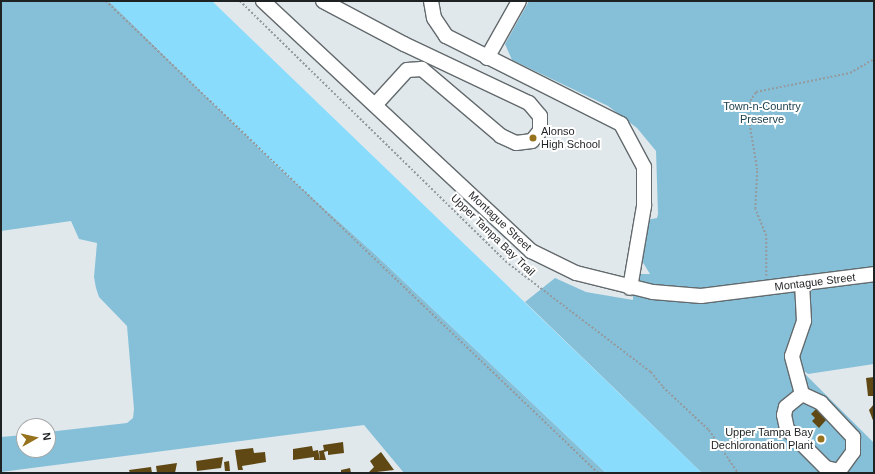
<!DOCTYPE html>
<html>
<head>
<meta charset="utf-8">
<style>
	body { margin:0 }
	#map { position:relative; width:875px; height:474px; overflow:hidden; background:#e0e8ec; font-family:Helvetica,sans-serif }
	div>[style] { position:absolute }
	.green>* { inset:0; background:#85c0d8 }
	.water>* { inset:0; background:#8adcfd }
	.building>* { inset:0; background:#5f4814 }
	.path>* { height:1.5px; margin-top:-0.75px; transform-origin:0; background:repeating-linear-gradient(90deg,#949a9d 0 2px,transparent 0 4px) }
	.roads { filter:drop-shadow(1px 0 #636a6d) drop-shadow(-1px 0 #636a6d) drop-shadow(0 1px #636a6d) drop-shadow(0 -1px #636a6d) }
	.minor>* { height:14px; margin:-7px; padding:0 7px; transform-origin:7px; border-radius:7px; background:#fff }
	.dots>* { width:11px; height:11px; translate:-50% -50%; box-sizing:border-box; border:2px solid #fff; border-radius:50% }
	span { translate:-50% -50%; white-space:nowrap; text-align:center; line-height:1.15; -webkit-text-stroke:4px #fff; paint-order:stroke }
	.park-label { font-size:11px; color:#1c4250 }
	.poi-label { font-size:11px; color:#1f2223 }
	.left { translate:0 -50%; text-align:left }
	.right { translate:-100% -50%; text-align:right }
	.street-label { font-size:11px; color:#1f2223 }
	.frame { position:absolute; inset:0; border:2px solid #1f2223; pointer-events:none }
	.north { position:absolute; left:16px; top:418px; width:40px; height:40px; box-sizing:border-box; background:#fff; border:1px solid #a5a7a7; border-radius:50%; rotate:82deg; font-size:11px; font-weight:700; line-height:16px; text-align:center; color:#1f2223 }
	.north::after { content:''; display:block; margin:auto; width:14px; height:18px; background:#97721c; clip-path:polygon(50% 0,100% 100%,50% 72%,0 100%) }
</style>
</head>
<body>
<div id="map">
	<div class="green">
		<div style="clip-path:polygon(1px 1px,109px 1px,277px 166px,375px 254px,606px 473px,404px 473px,364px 425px,1px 472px,1px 437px,24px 435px,24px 450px,48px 450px,48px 432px,127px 423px,133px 418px,134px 409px,127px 326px,99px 297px,96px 288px,94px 277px,97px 243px,79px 239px,71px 221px,1px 231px)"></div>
		<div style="clip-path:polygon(529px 1px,874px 1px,874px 269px,701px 291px,633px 283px,633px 274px,650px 274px,639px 256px,646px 220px,657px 218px,658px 214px,656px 151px,637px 128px,608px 106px,512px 60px,505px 44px)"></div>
		<div style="clip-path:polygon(555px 278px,586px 292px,633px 300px,633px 294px,874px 279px,874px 364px,808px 374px,796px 365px,874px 443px,874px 473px,702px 473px,525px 302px)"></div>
	</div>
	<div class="water">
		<div style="clip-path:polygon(109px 1px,212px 1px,702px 473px,606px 473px,375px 254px,277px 166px)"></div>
	</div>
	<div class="building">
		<div style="clip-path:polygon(874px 377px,874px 396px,868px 396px,866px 378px)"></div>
		<div style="clip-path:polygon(874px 404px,874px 423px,869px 410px)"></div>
		<div style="clip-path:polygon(817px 408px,834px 411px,819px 428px,812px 421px,815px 418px,811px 414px)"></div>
		<div style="clip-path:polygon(343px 442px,344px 453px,328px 455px,328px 451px,324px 452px,326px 460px,320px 460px,319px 451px,324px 450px,323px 445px)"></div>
		<div style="clip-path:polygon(312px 446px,313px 451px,318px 450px,320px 460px,314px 460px,314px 457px,293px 460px,293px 449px)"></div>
		<div style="clip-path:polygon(253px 448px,254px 453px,265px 452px,266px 462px,242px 466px,243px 470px,238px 470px,235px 450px)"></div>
		<div style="clip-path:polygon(381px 452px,394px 470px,368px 473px,374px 467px,370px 461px)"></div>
		<div style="clip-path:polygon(223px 457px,221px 468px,197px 471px,196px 461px)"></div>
		<div style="clip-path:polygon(229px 461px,230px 471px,225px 471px,224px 462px)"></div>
		<div style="clip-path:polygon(177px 463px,175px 473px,157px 473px,156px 466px)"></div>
		<div style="clip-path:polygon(151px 467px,152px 473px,130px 473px,129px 470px)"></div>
		<div style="clip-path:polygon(350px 468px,351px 473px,341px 473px,341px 470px)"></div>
	</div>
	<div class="path">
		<div style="left:106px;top:1px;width:682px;rotate:43.81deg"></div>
		<div style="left:240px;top:1px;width:376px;rotate:44.4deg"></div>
		<div style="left:509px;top:264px;width:178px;rotate:37.3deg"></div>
		<div style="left:651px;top:372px;width:19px;rotate:51deg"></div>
		<div style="left:663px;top:387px;width:63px;rotate:43.1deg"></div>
		<div style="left:709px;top:430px;width:52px;rotate:56deg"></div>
		<div style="left:766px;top:276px;width:40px;rotate:-90deg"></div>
		<div style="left:766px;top:236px;width:29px;rotate:-112deg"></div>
		<div style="left:755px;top:209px;width:39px;rotate:-87deg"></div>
		<div style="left:757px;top:170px;width:55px;rotate:-99.5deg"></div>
		<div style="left:748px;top:116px;width:15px;rotate:-82deg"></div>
		<div style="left:750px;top:101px;width:11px;rotate:-56deg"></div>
		<div style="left:756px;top:92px;width:96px;rotate:-11.4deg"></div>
		<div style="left:850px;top:73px;width:28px;rotate:-30deg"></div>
	</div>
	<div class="roads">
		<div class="minor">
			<div style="left:263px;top:1px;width:367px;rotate:43deg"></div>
			<div style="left:531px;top:251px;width:50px;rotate:26.1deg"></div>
			<div style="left:576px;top:273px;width:79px;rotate:13.9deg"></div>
			<div style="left:653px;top:292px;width:48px;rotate:4.8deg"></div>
			<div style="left:701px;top:296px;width:174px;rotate:-7.2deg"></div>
			<div style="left:323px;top:1px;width:92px;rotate:28deg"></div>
			<div style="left:404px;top:44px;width:138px;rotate:25.3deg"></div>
			<div style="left:529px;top:103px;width:17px;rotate:50deg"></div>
			<div style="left:540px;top:116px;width:15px;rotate:90deg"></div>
			<div style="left:540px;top:131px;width:13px;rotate:129deg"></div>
			<div style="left:532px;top:141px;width:16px;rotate:173deg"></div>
			<div style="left:516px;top:143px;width:17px;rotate:-155deg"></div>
			<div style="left:501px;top:136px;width:104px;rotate:-139.7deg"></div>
			<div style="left:422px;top:69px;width:15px;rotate:176deg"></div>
			<div style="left:407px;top:70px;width:47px;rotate:132.4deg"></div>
			<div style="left:431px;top:1px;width:17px;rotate:80deg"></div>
			<div style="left:434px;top:18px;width:22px;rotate:56deg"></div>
			<div style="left:446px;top:36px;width:196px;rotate:26.7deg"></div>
			<div style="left:621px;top:124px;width:49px;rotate:61.9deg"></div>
			<div style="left:644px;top:167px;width:39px;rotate:90deg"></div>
			<div style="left:644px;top:206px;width:83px;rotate:99.7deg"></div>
			<div style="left:487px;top:58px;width:65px;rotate:-60.7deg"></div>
			<div style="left:802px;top:394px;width:21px;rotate:25deg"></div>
			<div style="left:821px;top:403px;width:47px;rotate:46.7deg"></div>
			<div style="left:853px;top:437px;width:15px;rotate:90deg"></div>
			<div style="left:853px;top:452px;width:24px;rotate:126deg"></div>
			<div style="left:839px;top:471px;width:13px;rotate:-167deg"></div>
			<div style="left:826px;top:468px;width:55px;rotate:-135deg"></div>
			<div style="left:787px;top:429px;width:14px;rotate:-102deg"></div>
			<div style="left:784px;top:415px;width:8px;rotate:-76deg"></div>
			<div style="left:786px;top:407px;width:21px;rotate:-39deg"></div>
			<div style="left:802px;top:394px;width:39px;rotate:-105deg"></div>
			<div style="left:792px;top:356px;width:37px;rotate:-71deg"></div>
			<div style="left:804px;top:321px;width:38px;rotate:-93deg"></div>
		</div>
	</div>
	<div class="dots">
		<div style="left:533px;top:138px;background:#97721c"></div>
		<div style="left:821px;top:439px;background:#97721c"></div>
	</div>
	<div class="park-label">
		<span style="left:762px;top:113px">Town-n-Country<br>Preserve</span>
	</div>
	<div class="poi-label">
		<span class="left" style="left:541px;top:138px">Alonso<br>High School</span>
		<span class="right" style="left:813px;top:439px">Upper Tampa Bay<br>Dechloronation Plant</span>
	</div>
	<div class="street-label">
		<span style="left:500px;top:221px;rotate:43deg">Montague Street</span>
		<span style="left:493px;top:235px;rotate:44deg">Upper Tampa Bay Trail</span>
		<span style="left:815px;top:282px;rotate:-7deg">Montague Street</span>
	</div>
	<div class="frame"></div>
	<div class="north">N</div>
</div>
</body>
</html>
